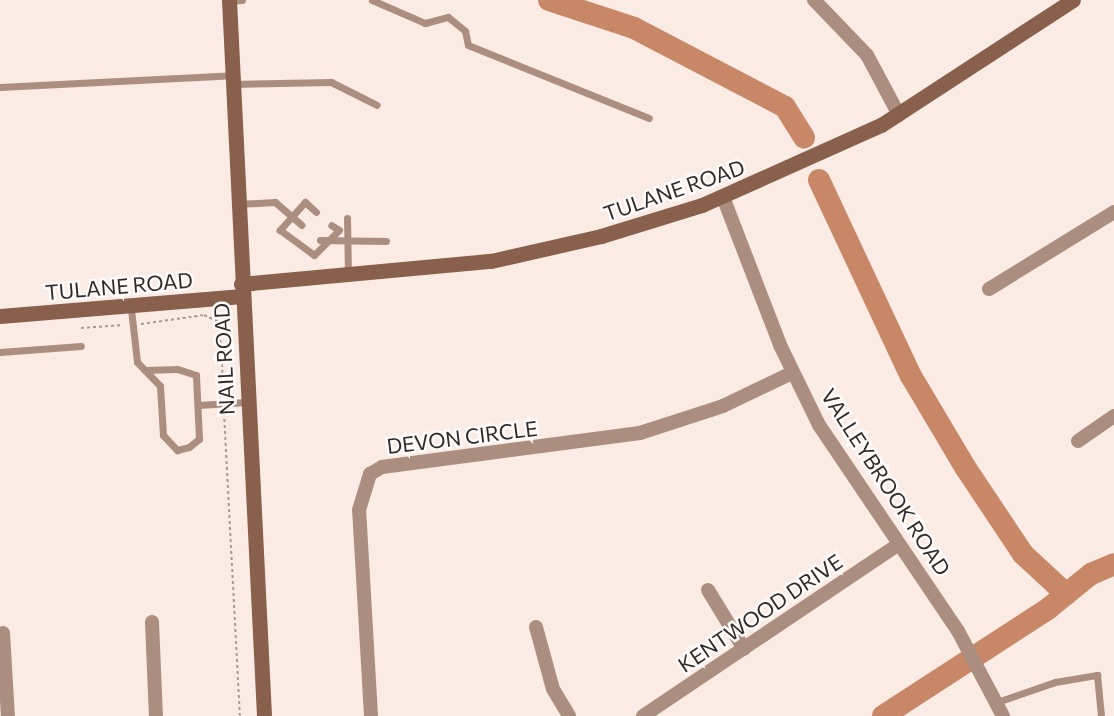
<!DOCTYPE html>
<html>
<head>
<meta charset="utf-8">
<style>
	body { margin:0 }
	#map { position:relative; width:1114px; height:716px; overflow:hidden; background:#faebe4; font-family:Commissioner,sans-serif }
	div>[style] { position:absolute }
	.river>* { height:22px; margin:-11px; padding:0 11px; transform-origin:11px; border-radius:11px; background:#c88867 }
	.path>* { height:2px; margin-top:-1px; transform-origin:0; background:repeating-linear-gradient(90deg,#a69b96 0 3px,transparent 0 6px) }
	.lane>* { height:7px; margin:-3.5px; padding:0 3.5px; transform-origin:3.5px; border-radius:3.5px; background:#ab8e7f }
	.street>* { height:14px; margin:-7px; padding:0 7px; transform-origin:7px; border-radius:7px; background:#ab8e7f }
	.secondary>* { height:15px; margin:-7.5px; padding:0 7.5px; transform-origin:7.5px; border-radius:7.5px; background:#88604b }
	span { translate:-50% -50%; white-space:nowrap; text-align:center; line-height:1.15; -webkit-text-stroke:5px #fefbfa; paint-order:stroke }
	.street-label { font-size:21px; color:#302a28 }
</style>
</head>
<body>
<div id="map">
	<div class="river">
		<div style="left:549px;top:0;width:89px;rotate:18.2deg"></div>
		<div style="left:634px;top:28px;width:170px;rotate:27.6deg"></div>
		<div style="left:785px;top:107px;width:36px;rotate:58deg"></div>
		<div style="left:819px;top:180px;width:217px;rotate:64.9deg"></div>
		<div style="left:911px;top:376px;width:106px;rotate:59.3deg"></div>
		<div style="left:965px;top:467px;width:105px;rotate:56.3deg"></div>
		<div style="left:1023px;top:554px;width:59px;rotate:42.9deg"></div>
		<div style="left:883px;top:716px;width:198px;rotate:-33deg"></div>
		<div style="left:1049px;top:608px;width:54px;rotate:-39deg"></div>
		<div style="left:1091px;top:574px;width:25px;rotate:-23deg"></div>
	</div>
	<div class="path">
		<div style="left:141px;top:324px;width:64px;rotate:-8.1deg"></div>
		<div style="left:204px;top:315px;width:17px;rotate:25deg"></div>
		<div style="left:219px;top:322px;width:74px;rotate:86.1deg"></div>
		<div style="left:81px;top:328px;width:42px;rotate:-4.1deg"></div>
		<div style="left:224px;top:413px;width:303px;rotate:87deg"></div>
	</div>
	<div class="lane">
		<div style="left:372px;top:0;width:58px;rotate:23.5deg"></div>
		<div style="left:425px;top:23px;width:24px;rotate:-15deg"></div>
		<div style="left:448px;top:17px;width:22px;rotate:39deg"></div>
		<div style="left:465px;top:31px;width:14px;rotate:78deg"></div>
		<div style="left:468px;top:45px;width:195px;rotate:22deg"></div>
		<div style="left:229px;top:1px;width:13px;rotate:-4deg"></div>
		<div style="left:233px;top:84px;width:98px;rotate:-1.2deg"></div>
		<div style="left:331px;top:82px;width:51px;rotate:26.6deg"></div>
		<div style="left:0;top:87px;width:233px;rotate:-2.9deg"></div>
		<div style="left:238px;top:204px;width:37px;rotate:-3deg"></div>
		<div style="left:275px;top:202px;width:35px;rotate:41deg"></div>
		<div style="left:316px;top:212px;width:15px;rotate:-138deg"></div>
		<div style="left:305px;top:202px;width:38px;rotate:132deg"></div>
		<div style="left:280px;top:230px;width:42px;rotate:36.3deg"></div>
		<div style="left:314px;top:255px;width:35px;rotate:-45deg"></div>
		<div style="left:339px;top:230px;width:9px;rotate:-148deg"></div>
		<div style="left:347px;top:218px;width:57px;rotate:89deg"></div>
		<div style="left:320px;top:240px;width:66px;rotate:0.9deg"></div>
		<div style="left:131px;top:309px;width:53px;rotate:83.5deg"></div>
		<div style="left:137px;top:362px;width:33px;rotate:46deg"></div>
		<div style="left:160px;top:386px;width:49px;rotate:86.5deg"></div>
		<div style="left:163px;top:435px;width:21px;rotate:47deg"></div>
		<div style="left:177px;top:450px;width:12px;rotate:-14deg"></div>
		<div style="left:189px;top:447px;width:13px;rotate:-39deg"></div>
		<div style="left:199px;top:439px;width:64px;rotate:-92.7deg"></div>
		<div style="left:196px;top:375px;width:20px;rotate:-162deg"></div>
		<div style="left:177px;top:369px;width:32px;rotate:178deg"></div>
		<div style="left:0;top:352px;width:81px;rotate:-4.2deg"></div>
		<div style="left:198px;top:405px;width:48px;rotate:-3.6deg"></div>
		<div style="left:997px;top:702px;width:61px;rotate:-19deg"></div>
		<div style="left:1055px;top:682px;width:43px;rotate:-9.5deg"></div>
		<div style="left:1097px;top:675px;width:41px;rotate:84.4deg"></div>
	</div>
	<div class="street">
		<div style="left:814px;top:0;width:76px;rotate:46.1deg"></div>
		<div style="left:867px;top:55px;width:68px;rotate:61.9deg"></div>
		<div style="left:723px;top:197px;width:159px;rotate:68.9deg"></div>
		<div style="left:780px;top:345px;width:89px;rotate:64deg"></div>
		<div style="left:819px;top:425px;width:249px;rotate:56deg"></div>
		<div style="left:958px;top:631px;width:96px;rotate:62.1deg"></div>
		<div style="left:989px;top:289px;width:147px;rotate:-31.6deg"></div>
		<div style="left:1078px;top:441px;width:44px;rotate:-34.8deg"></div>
		<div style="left:708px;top:590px;width:69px;rotate:58.6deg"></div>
		<div style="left:152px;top:622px;width:94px;rotate:87.6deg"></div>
		<div style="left:536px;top:627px;width:64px;rotate:74.7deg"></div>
		<div style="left:553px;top:689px;width:31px;rotate:59deg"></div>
		<div style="left:3px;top:633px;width:83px;rotate:86.6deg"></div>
		<div style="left:371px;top:716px;width:206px;rotate:-93.3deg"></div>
		<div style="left:359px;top:510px;width:38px;rotate:-73deg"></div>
		<div style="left:370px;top:474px;width:14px;rotate:-30deg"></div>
		<div style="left:382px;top:467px;width:260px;rotate:-7.5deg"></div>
		<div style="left:640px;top:433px;width:87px;rotate:-18deg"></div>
		<div style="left:723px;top:406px;width:76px;rotate:-25.6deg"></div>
		<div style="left:643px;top:716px;width:308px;rotate:-33.9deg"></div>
	</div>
	<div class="secondary">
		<div style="left:229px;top:0;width:717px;rotate:87.2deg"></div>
		<div style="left:241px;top:284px;width:251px;rotate:-5.3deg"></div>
		<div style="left:491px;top:261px;width:113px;rotate:-12.8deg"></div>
		<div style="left:601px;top:236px;width:106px;rotate:-17.1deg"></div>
		<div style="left:702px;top:205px;width:196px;rotate:-24.1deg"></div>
		<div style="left:881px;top:125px;width:229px;rotate:-33.1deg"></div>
		<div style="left:0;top:316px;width:243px;rotate:-4.7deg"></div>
	</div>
	<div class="street-label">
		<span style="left:674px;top:190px;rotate:-19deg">TULANE ROAD</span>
		<span style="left:119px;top:286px;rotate:-5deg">TULANE ROAD</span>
		<span style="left:224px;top:359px;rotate:-93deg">NAIL ROAD</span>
		<span style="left:462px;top:437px;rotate:-7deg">DEVON CIRCLE</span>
		<span style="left:886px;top:482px;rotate:57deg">VALLEYBROOK ROAD</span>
		<span style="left:760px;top:613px;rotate:-34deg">KENTWOOD DRIVE</span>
	</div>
</div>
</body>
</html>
